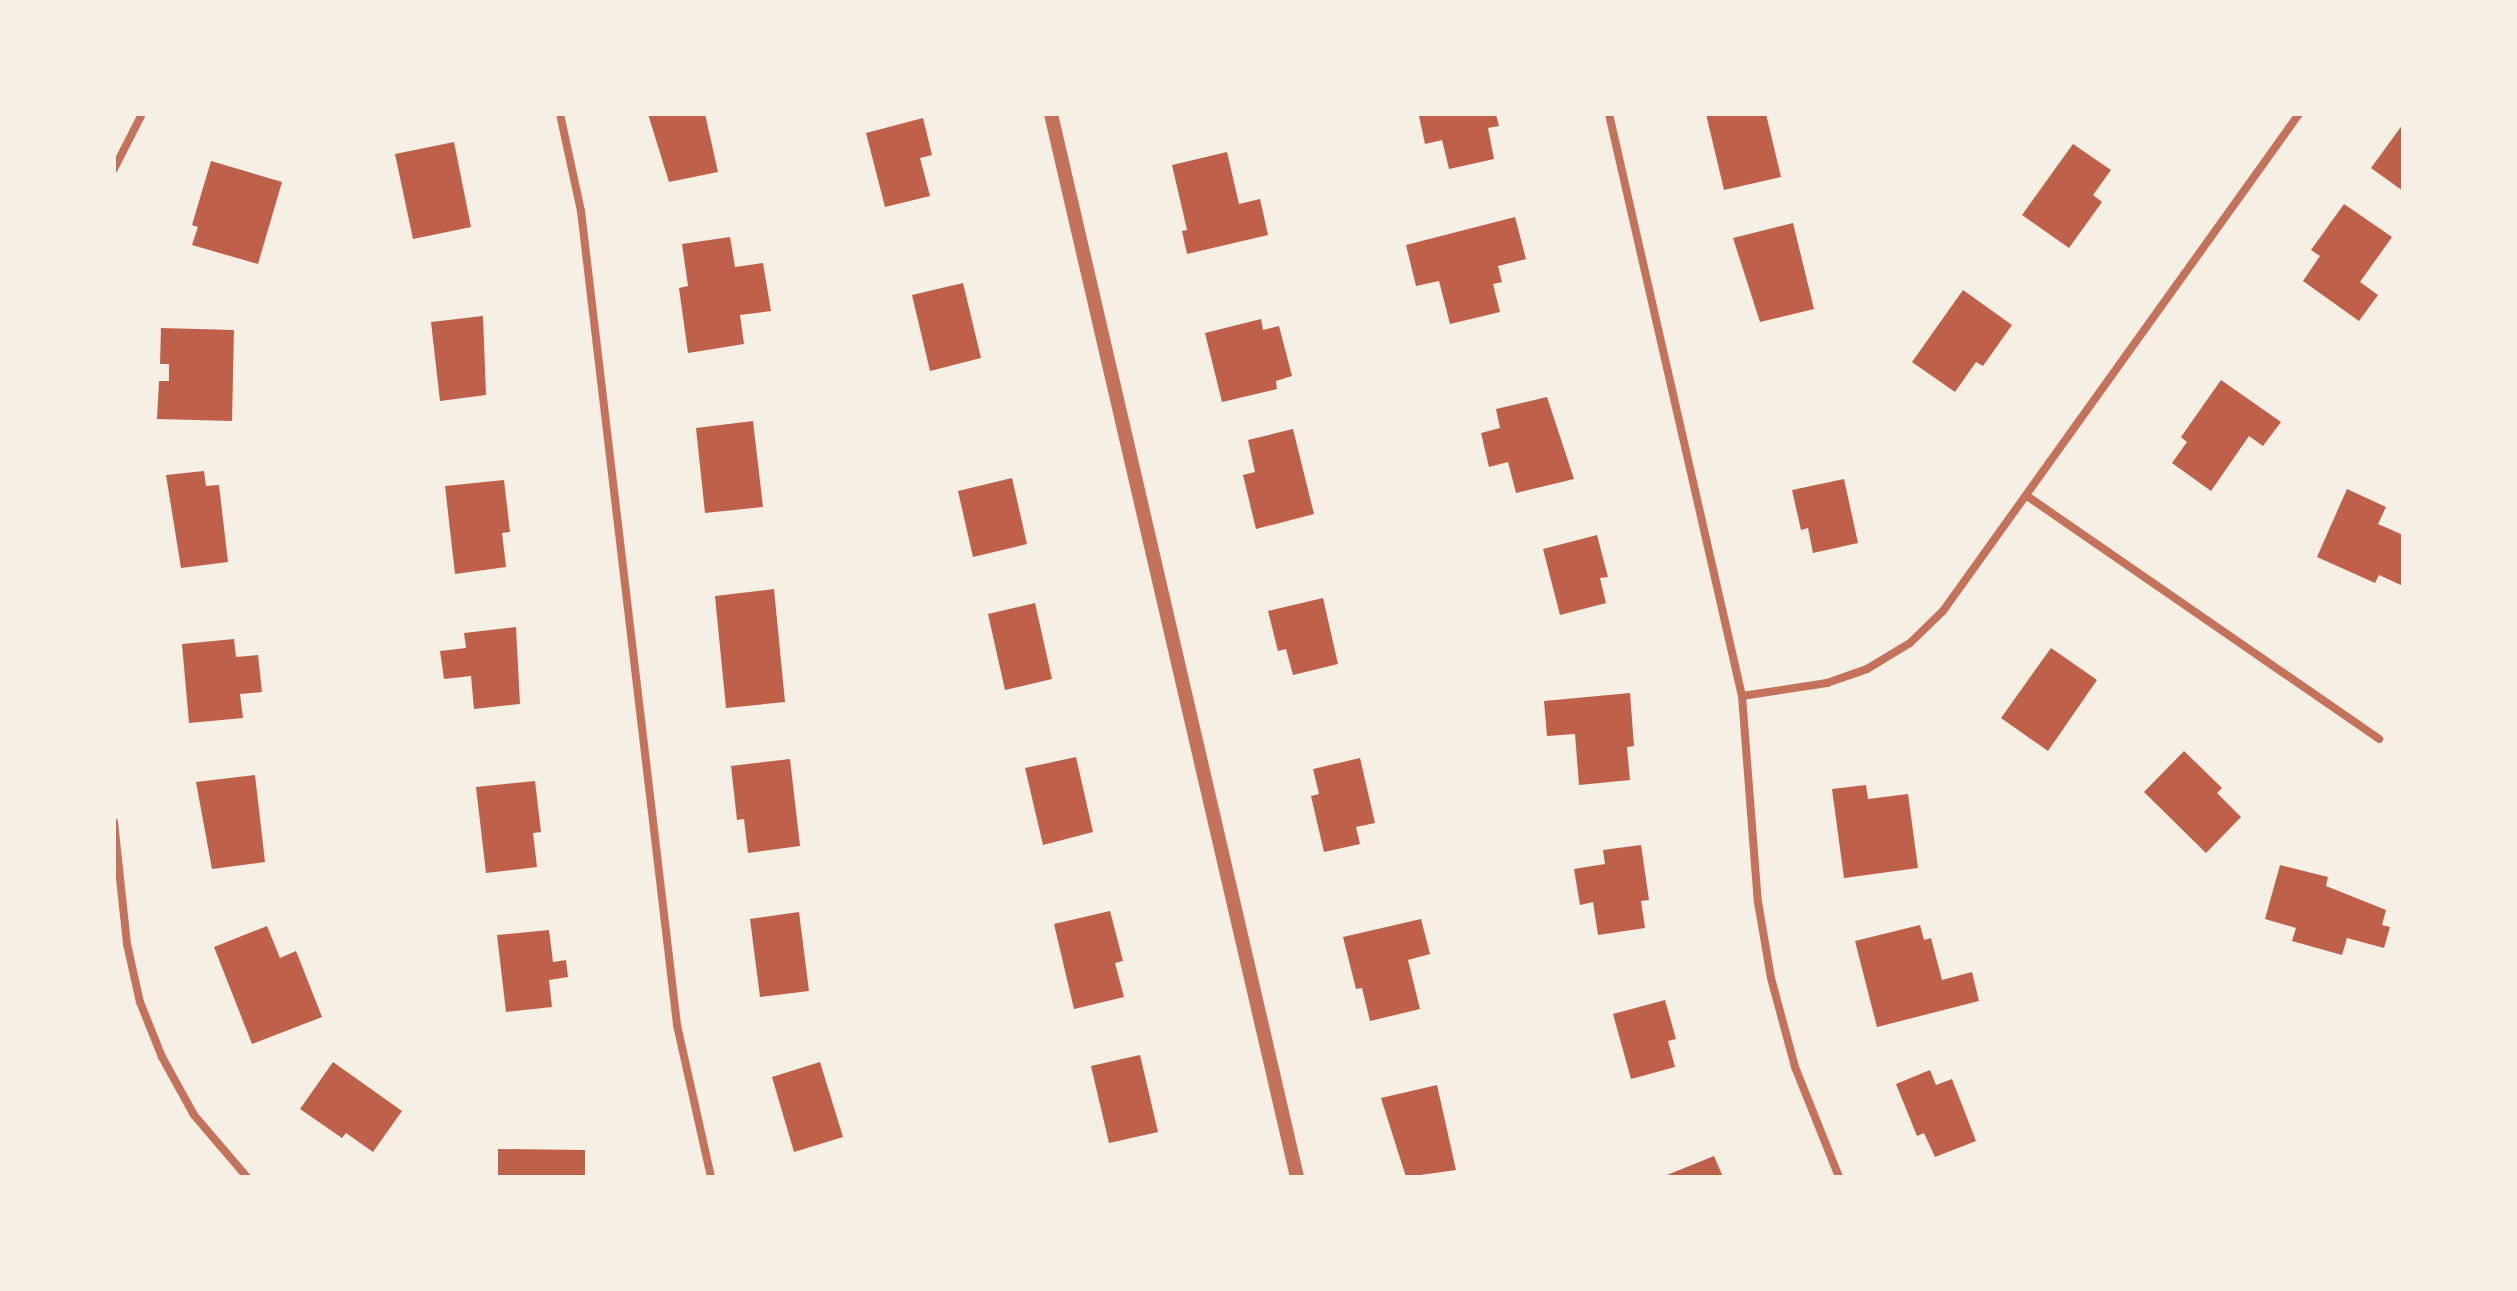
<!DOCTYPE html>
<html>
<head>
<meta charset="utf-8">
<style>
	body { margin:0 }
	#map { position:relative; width:2517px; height:1291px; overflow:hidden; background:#f6efe4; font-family:Montserrat,sans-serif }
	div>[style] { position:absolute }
	.building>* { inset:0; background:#bf614a }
	.minor>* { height:8px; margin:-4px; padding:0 4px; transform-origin:4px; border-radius:4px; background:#c5725c }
	.tertiary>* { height:14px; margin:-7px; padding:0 7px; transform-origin:7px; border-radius:7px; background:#c5725c }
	span { translate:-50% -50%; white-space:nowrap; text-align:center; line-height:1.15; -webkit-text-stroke:6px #f6efe4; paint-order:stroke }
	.frame { position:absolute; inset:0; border:116px solid #f6efe4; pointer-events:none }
</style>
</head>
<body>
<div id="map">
	<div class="building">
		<div style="clip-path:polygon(648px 114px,705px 114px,718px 172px,669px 182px)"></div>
		<div style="clip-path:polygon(1431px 114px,1496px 114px,1499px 126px,1488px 128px,1494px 159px,1449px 169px,1442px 140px,1425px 144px,1419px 116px)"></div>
		<div style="clip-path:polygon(1706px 114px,1766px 114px,1781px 177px,1724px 190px)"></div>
		<div style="clip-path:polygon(923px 118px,932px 155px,920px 158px,930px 196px,885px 207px,866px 133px)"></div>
		<div style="clip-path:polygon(2403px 124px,2403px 191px,2371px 168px)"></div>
		<div style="clip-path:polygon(454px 142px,471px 227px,413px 239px,395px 154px)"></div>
		<div style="clip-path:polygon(2073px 144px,2111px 170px,2093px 195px,2102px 202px,2069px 248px,2022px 215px)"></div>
		<div style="clip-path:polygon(1227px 152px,1239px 204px,1260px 199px,1268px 235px,1187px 254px,1182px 231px,1187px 230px,1172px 165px)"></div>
		<div style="clip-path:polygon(211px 161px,282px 182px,258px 264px,192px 245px,198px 227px,192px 225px)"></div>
		<div style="clip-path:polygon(2344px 204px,2392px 237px,2360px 282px,2378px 295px,2359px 321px,2303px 281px,2320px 256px,2311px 250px)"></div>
		<div style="clip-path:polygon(1515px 217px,1526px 259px,1498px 266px,1502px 282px,1493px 284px,1500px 312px,1450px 324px,1439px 281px,1416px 286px,1406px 245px)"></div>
		<div style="clip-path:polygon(1793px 223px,1814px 309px,1760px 322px,1733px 238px)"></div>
		<div style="clip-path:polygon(730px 237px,735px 267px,763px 263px,771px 311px,740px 315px,744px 344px,688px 353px,679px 288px,688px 286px,682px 244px)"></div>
		<div style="clip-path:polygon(963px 283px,981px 358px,930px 371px,912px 295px)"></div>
		<div style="clip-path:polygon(1963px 290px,2012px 325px,1983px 366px,1976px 362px,1955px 392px,1912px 362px)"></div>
		<div style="clip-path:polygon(483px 316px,486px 395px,440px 401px,431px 322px)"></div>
		<div style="clip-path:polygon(1261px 319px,1263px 330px,1279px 326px,1292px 376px,1276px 381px,1277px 389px,1222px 402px,1205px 333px)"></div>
		<div style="clip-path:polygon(161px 328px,234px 330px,232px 421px,157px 419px,159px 381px,169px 381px,169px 364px,160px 364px)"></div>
		<div style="clip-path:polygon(2221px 380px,2281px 422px,2263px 446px,2249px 436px,2211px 491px,2172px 463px,2187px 442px,2181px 437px)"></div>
		<div style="clip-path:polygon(1547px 397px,1574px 479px,1516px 493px,1508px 462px,1489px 467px,1481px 433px,1500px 428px,1496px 409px)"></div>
		<div style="clip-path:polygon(753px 421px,763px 507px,705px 513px,696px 428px)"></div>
		<div style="clip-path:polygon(1293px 429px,1314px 514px,1256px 529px,1243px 475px,1255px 472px,1248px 440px)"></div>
		<div style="clip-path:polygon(204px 471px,206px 486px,219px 485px,228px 562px,181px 568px,166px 475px)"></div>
		<div style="clip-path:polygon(1012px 478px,1027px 544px,973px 557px,958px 491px)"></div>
		<div style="clip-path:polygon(1844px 479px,1858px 543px,1813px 553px,1808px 528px,1801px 530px,1792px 490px)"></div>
		<div style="clip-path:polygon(504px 480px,510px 532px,502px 533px,506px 567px,455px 574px,445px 486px)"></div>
		<div style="clip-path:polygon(2347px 489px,2386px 507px,2378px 524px,2403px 535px,2403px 586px,2379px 575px,2375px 583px,2317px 557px)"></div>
		<div style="clip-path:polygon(1597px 535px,1608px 577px,1600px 578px,1606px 603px,1560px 615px,1543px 549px)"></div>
		<div style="clip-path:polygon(774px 589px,785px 702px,726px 708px,715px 596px)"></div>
		<div style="clip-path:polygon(1323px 598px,1338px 664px,1293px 675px,1286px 649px,1278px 651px,1268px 611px)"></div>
		<div style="clip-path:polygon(1035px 603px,1052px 679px,1005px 690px,988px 614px)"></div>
		<div style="clip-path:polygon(516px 627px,520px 704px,474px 709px,471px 676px,444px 679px,440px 651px,466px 648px,464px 633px)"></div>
		<div style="clip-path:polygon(234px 639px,236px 657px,258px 655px,262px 692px,240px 694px,243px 718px,189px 723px,182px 644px)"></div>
		<div style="clip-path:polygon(2051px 648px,2097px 680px,2048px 751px,2001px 718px)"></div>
		<div style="clip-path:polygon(1630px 693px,1634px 746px,1627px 747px,1630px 780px,1579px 785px,1575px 734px,1547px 736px,1544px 701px)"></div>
		<div style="clip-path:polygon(2184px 751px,2222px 788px,2217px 793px,2241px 817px,2206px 853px,2144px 792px)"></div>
		<div style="clip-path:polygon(1076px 757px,1093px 832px,1043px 845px,1025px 768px)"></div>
		<div style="clip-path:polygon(1360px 758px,1375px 823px,1356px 827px,1360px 844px,1324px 852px,1311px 796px,1319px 794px,1313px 769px)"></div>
		<div style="clip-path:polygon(790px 759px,800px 846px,748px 853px,744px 819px,737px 820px,731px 766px)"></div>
		<div style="clip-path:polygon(255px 775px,265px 862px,212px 869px,196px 782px)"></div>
		<div style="clip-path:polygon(535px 781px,541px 832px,533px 833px,537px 867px,486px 873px,476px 787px)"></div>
		<div style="clip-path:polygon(1866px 785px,1868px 799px,1908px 794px,1918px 868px,1844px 878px,1832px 789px)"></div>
		<div style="clip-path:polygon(1641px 845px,1649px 900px,1641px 901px,1645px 928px,1598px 935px,1593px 902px,1580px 905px,1574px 869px,1605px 864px,1603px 850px)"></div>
		<div style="clip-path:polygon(2280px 865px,2328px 877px,2326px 886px,2386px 910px,2382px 925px,2390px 927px,2384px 948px,2347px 938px,2342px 955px,2292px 941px,2296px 928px,2265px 919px)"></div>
		<div style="clip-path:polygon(1110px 911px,1123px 961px,1115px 963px,1124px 997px,1074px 1009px,1054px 924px)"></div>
		<div style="clip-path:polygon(799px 912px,809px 991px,760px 997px,750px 919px)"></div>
		<div style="clip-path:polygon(1421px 919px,1430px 954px,1408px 960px,1420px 1009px,1370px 1021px,1362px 988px,1356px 989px,1343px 937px)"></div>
		<div style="clip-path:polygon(1920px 925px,1924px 940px,1931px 938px,1942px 980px,1972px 972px,1979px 1001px,1877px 1027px,1855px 941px)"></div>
		<div style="clip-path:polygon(267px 926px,280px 958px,296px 951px,322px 1017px,252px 1044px,214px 947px)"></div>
		<div style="clip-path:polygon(549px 930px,553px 962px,566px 960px,568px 977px,549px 980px,552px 1007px,506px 1012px,497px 935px)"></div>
		<div style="clip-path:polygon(1665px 1000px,1676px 1039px,1668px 1041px,1675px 1067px,1631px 1079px,1613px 1014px)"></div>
		<div style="clip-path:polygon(1140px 1055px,1158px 1132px,1109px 1143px,1091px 1066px)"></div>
		<div style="clip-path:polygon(333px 1062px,402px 1111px,373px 1152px,346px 1133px,342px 1138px,300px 1109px)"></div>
		<div style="clip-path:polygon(820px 1062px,843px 1137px,794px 1152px,772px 1077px)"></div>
		<div style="clip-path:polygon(1930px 1070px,1936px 1085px,1952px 1079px,1976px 1141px,1935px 1157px,1924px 1133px,1917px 1136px,1896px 1084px)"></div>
		<div style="clip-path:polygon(1437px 1085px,1456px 1170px,1406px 1177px,1381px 1098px)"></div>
		<div style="clip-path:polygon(498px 1149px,585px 1150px,585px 1177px,498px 1177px)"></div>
		<div style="clip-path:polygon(1714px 1156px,1723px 1177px,1662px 1177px)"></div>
	</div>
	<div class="minor">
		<div style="left:560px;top:114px;width:99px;rotate:77.8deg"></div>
		<div style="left:581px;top:211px;width:820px;rotate:83.27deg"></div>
		<div style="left:677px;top:1025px;width:156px;rotate:77.4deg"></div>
		<div style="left:1609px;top:114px;width:597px;rotate:77.13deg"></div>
		<div style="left:1742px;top:696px;width:207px;rotate:85.6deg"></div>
		<div style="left:1758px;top:902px;width:77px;rotate:80.3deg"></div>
		<div style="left:1771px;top:978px;width:92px;rotate:74.9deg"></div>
		<div style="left:1795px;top:1067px;width:118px;rotate:68.2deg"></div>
		<div style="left:114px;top:169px;width:62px;rotate:-63deg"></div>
		<div style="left:2027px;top:496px;width:428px;rotate:34.6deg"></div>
		<div style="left:1742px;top:696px;width:86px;rotate:-8.7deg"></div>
		<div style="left:1827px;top:683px;width:42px;rotate:-19.3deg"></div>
		<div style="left:1867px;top:669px;width:50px;rotate:-31.2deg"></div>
		<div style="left:1910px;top:643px;width:46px;rotate:-44.1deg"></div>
		<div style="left:1943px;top:611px;width:611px;rotate:-54.39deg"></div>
		<div style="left:114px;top:822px;width:123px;rotate:83.9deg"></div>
		<div style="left:127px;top:944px;width:59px;rotate:77.4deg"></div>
		<div style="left:140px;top:1002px;width:59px;rotate:68.2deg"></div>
		<div style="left:162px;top:1057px;width:66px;rotate:61.1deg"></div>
		<div style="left:194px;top:1115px;width:82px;rotate:49.5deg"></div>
	</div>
	<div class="tertiary">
		<div style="left:1051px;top:114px;width:1091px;rotate:76.97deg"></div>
	</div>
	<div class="frame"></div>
</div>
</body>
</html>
